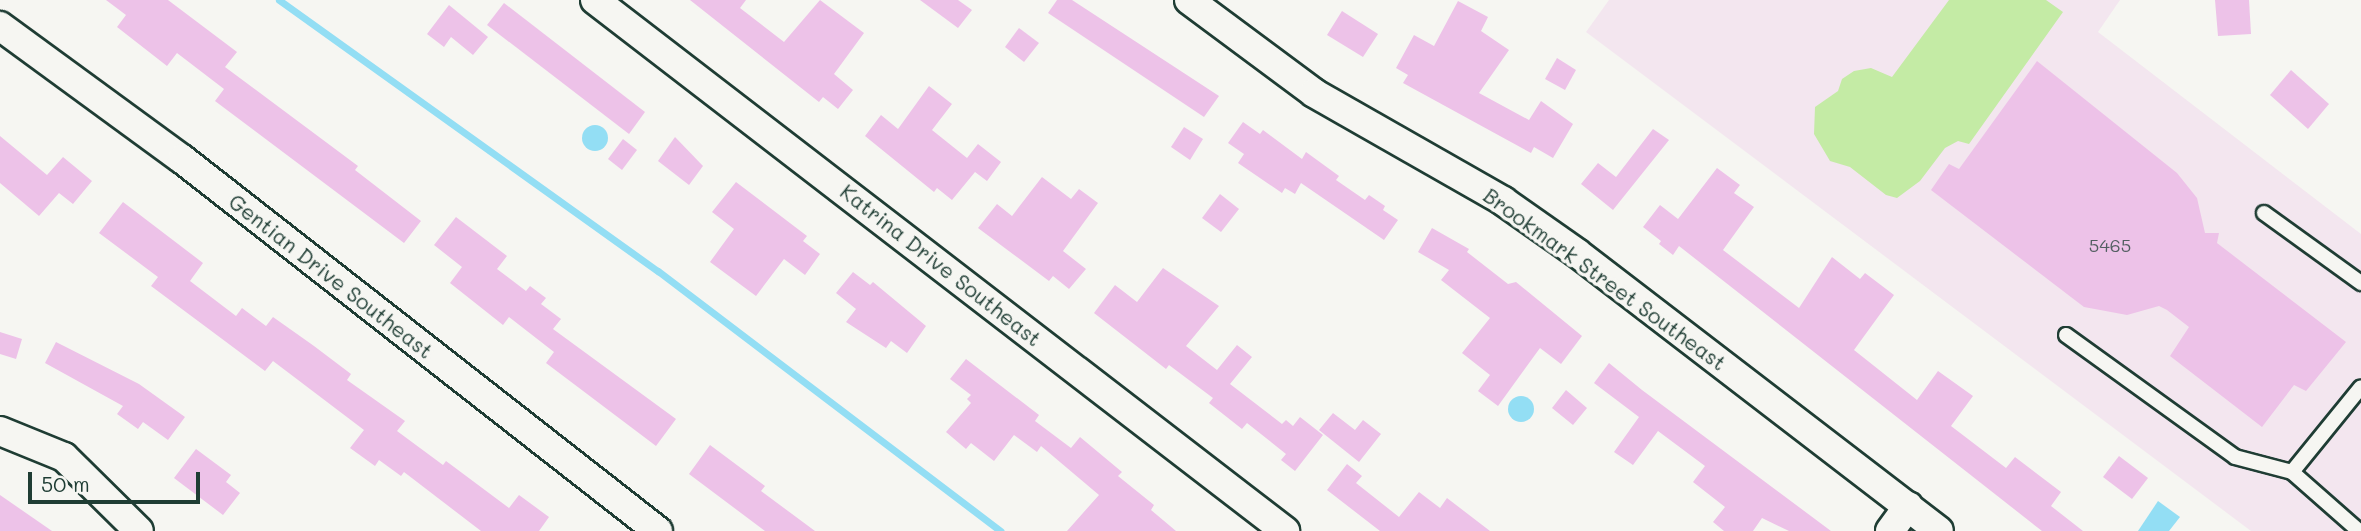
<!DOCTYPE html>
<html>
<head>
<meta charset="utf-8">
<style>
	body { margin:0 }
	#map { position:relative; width:2361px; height:531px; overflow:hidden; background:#f6f6f2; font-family:Mali,sans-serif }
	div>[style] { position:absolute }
	.built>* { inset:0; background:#f3e6ef }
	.green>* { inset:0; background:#c4eba5 }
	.water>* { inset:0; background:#93def4 }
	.round { border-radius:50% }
	.stream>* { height:7px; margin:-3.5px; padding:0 3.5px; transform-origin:3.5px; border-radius:3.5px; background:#93def4 }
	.building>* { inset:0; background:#edc2e8 }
	.roads { filter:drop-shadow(2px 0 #1f3d34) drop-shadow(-2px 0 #1f3d34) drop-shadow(0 2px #1f3d34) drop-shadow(0 -2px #1f3d34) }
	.lane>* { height:14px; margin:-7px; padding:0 7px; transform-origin:7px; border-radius:7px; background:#f6f6f2 }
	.street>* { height:28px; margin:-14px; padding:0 14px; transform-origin:14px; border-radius:14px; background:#f6f6f2 }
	span { translate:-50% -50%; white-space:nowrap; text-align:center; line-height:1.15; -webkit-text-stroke:7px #f6f6f2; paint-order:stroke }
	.number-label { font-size:18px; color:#525e61 }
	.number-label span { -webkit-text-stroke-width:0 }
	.street-label { font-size:21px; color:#1f3d34 }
	.scale { position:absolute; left:28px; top:472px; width:172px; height:32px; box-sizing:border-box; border:4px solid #1f3d34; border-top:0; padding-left:9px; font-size:21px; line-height:24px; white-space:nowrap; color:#1f3d34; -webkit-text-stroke:5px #f6f6f2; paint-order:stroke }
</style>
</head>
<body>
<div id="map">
	<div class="built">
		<div style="clip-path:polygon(1609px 0,2120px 0,2098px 32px,2361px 234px,2361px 531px,2251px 531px,1586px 32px)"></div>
	</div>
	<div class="green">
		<div style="clip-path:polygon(1949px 0,2046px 0,2063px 12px,1969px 144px,1958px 141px,1945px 148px,1920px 181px,1897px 198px,1886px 195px,1850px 167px,1830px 161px,1814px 134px,1815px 107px,1838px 91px,1842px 79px,1854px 71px,1871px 68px,1892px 77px)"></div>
	</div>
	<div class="water">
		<div class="round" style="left:582px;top:125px;width:26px;height:26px"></div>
		<div class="round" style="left:1508px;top:396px;width:26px;height:26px"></div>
		<div style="clip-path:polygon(2158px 501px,2180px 517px,2169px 531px,2138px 531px)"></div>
	</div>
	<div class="stream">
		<div style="left:279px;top:0;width:466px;rotate:35.6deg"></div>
		<div style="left:658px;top:271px;width:430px;rotate:37.2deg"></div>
	</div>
	<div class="building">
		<div style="clip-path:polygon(106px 0,168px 0,237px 52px,225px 67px,358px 166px,355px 170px,421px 221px,404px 243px,215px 101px,224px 89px,177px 53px,167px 66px,117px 27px,126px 15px)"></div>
		<div style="clip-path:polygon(690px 0,746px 0,740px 8px,784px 42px,820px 0,864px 33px,834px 74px,853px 90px,838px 109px,823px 97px,819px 102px)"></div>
		<div style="clip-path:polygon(920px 0,958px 0,972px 10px,958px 28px)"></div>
		<div style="clip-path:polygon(1057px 0,1072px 0,1219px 96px,1204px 117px,1048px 13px)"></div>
		<div style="clip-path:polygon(2215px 0,2249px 0,2251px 34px,2218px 36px)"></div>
		<div style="clip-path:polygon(1458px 1px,1488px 17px,1481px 31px,1509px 50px,1479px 93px,1529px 120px,1541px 101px,1573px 124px,1553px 158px,1534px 147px,1531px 153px,1403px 83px,1408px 75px,1396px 68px,1414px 35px,1434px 46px)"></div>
		<div style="clip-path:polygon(504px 3px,645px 112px,629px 134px,487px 25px)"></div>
		<div style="clip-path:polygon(449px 5px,488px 37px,473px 55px,451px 37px,444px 47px,427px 34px)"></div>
		<div style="clip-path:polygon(1342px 11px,1378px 34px,1363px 57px,1327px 35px)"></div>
		<div style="clip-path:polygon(1019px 28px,1039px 43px,1024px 62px,1005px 47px)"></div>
		<div style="clip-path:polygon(1557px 58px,1576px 70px,1565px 90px,1545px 79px)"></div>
		<div style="clip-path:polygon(2037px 61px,2177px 173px,2197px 198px,2205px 233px,2219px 233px,2217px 243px,2346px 342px,2306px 391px,2294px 385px,2262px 427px,2170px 356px,2189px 327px,2167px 310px,2159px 306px,2127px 315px,2084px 307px,1931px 190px,1949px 164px,1959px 169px)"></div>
		<div style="clip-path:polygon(2291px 70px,2329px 104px,2308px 129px,2270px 95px)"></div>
		<div style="clip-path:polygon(929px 86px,952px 104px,932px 130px,967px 158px,978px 144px,1001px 162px,987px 181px,975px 172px,952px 200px,937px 188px,934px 192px,865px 136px,881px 115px,898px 129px)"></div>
		<div style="clip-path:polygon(1243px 122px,1260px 134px,1263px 130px,1302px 159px,1306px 152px,1339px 176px,1336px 180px,1365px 200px,1369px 195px,1385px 206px,1383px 210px,1398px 220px,1384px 240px,1301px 183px,1295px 194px,1285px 188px,1282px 193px,1238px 163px,1244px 154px,1228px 143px)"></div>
		<div style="clip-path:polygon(1184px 127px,1203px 139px,1190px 160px,1171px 147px)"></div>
		<div style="clip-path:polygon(1653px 129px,1669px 140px,1613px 210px,1581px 184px,1598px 163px,1616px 177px)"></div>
		<div style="clip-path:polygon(0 136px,47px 175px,63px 157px,92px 181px,73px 204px,59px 193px,39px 216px,0 183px)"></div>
		<div style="clip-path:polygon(675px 137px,703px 166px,689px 185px,658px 161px)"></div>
		<div style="clip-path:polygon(623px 139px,637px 150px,622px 170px,608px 159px)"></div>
		<div style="clip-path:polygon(1717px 168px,1740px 185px,1734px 193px,1754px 207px,1723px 250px,1799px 308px,1832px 257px,1860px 279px,1865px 273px,1894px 295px,1854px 350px,1917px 400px,1938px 371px,1973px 396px,1951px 426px,2006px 468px,2015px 457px,2061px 492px,2051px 506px,2083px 531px,2042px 531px,1679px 246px,1673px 255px,1659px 244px,1661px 241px,1643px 227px,1660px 205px,1678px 219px)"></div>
		<div style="clip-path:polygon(1042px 177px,1071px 199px,1079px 189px,1098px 203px,1063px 251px,1086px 269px,1069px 289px,1053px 276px,1049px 281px,978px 228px,997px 204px,1012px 216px)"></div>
		<div style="clip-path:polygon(736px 182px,807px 236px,803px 241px,820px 254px,805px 275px,784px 259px,756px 296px,710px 262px,734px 229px,712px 212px)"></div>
		<div style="clip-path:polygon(1220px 194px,1239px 209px,1221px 232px,1202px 218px)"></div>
		<div style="clip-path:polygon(123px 202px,203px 263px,190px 281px,236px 316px,242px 308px,266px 326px,273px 317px,314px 346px,351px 374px,347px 380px,405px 421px,397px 431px,443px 465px,446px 461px,509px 508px,519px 495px,549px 517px,539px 531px,481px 531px,404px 472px,401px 476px,379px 460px,375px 466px,350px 448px,364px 430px,273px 361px,265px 371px,198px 321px,151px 286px,158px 277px,99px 233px)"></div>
		<div style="clip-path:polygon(456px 217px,507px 256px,497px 269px,526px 291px,530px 286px,546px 298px,541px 304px,561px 319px,553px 329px,676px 419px,656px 446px,546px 363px,554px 352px,509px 317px,503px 325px,450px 283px,462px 267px,434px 245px)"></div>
		<div style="clip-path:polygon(1432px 228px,1469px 249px,1467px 252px,1508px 284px,1516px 282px,1582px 336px,1561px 364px,1540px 348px,1498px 406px,1478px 391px,1490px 375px,1462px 353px,1490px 318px,1441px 280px,1449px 270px,1418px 252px)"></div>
		<div style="clip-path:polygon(1163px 268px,1219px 306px,1186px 346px,1217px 370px,1237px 345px,1252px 357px,1230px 384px,1282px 424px,1286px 420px,1293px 426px,1300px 417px,1323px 435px,1295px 471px,1281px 460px,1286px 454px,1247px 423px,1242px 429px,1209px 403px,1213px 398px,1169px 365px,1166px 369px,1094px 313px,1115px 285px,1137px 302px)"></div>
		<div style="clip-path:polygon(853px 272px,870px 285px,873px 282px,926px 326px,907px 353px,891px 341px,886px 348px,846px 322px,856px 309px,836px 293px)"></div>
		<div style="clip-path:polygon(0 332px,22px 339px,16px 359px,0 354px)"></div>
		<div style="clip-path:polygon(56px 342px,139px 384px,185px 417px,168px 440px,143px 422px,138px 429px,117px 414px,123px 406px,45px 363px)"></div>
		<div style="clip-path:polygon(966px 359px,1039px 415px,1035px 421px,1071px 448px,1080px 437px,1122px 472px,1118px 476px,1154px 505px,1151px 510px,1176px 531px,1067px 531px,1099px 495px,1041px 446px,1037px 452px,1014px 435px,994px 461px,971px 443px,966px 449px,946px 432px,971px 403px,967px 399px,971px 395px,950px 379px)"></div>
		<div style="clip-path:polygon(1609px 363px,1642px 390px,1831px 531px,1789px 531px,1762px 518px,1753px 531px,1724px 531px,1713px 522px,1725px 507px,1693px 482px,1705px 466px,1658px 431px,1633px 465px,1614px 452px,1639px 417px,1594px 383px)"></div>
		<div style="clip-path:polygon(1566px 390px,1587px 408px,1573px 425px,1552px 408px)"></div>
		<div style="clip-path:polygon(1333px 413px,1355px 430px,1363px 420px,1381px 434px,1359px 462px,1319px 430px)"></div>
		<div style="clip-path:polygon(710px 445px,765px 486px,761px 491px,815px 531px,765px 531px,689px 474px)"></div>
		<div style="clip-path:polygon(196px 449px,231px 475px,226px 482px,240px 493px,223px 515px,174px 478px)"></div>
		<div style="clip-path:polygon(2119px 456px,2148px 478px,2132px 499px,2103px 477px)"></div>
		<div style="clip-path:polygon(1347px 464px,1362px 476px,1356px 483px,1399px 517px,1419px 492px,1440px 508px,1447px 498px,1490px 531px,1380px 531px,1327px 490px)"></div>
		<div style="clip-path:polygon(0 495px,52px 531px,0 531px)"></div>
	</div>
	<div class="roads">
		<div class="lane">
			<div style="left:2264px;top:213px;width:120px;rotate:35.8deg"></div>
			<div style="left:2066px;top:335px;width:208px;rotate:35.8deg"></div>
			<div style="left:2235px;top:457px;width:59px;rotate:14.7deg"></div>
			<div style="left:2359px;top:531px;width:89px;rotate:-138.6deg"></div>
			<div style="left:2292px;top:472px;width:109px;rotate:-50.9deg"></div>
		</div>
		<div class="street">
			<div style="left:595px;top:0;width:871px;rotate:37.58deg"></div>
			<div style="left:1189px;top:0;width:156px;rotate:36.6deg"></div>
			<div style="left:1314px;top:93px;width:218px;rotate:29.7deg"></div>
			<div style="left:1503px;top:201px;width:90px;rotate:35.1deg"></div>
			<div style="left:1577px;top:253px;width:456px;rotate:37.5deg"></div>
			<div style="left:0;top:26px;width:225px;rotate:36.2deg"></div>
			<div style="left:182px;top:159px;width:604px;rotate:38.01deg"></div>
			<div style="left:0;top:431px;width:69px;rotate:22.1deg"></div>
			<div style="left:64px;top:457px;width:105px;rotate:44.6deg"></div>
			<div style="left:1890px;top:531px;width:31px;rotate:-54deg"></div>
		</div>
	</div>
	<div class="number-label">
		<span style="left:2110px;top:245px">5465</span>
	</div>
	<div class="street-label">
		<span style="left:941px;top:265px;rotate:38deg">Katrina Drive Southeast</span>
		<span style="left:331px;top:276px;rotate:38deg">Gentian Drive Southeast</span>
		<span style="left:1605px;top:279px;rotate:36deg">Brookmark Street Southeast</span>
	</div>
	<div class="scale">50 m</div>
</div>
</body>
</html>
